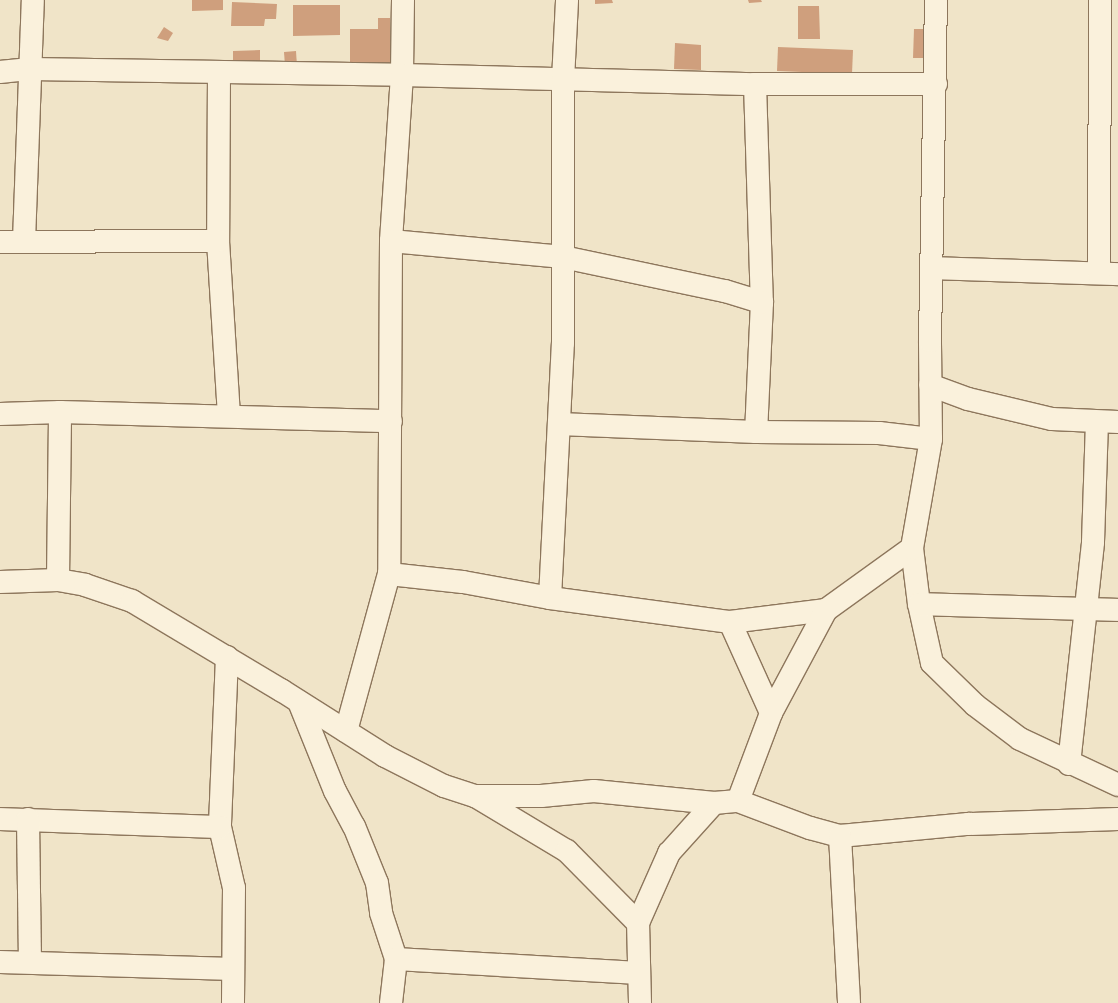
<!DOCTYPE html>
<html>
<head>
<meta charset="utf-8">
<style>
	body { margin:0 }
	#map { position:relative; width:1118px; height:1003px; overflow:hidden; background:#f0e4c8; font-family:"Times New Roman",serif }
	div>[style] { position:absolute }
	.building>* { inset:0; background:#cf9f7d }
	.roads { filter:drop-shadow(1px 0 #8d765c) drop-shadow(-1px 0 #8d765c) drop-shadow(0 1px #8d765c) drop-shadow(0 -1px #8d765c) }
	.street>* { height:22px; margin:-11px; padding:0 11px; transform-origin:11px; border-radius:11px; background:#faf1dc }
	span { translate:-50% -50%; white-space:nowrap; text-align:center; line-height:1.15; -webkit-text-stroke:3px #f7eed8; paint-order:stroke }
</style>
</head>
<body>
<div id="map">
	<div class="building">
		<div style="clip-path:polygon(192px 0,223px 0,223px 10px,192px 11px)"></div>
		<div style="clip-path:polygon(595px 0,612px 0,613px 3px,595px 4px)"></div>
		<div style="clip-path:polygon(748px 0,761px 0,762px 2px,749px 3px)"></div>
		<div style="clip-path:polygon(232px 2px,277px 4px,276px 19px,265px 19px,264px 26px,231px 26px)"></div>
		<div style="clip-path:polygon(293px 5px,340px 5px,340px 35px,293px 36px)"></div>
		<div style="clip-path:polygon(798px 6px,819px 6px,820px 39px,798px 39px)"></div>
		<div style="clip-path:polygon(378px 18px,390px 18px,390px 63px,350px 63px,350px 29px,378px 29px)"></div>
		<div style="clip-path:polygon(164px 27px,173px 33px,168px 41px,157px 38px)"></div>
		<div style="clip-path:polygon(914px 29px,928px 29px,928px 58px,913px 58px)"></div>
		<div style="clip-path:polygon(675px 43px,701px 45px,701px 70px,674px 69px)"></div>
		<div style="clip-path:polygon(778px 47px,853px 50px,852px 74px,777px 71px)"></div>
		<div style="clip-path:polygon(260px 50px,260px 64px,233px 65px,233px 51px)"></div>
		<div style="clip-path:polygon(296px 51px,297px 66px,285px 66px,284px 52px)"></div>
	</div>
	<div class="roads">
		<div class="street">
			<div style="left:403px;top:0;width:75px;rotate:90.8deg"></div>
			<div style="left:402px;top:75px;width:166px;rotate:93.8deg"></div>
			<div style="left:391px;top:241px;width:333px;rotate:90.3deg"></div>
			<div style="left:389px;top:574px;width:74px;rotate:6.2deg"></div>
			<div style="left:463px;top:582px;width:88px;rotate:10.4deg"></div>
			<div style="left:550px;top:598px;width:182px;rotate:7.6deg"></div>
			<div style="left:730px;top:622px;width:97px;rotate:-7.1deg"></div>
			<div style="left:0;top:72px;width:30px;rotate:-6deg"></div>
			<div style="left:30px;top:69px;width:372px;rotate:0.9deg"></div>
			<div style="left:402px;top:75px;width:353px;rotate:1.5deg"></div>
			<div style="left:755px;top:84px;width:181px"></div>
			<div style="left:219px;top:73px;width:168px;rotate:90.3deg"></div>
			<div style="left:218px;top:241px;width:175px;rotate:86.4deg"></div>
			<div style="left:755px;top:84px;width:218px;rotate:88.2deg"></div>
			<div style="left:762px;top:302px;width:130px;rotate:92.6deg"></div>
			<div style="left:24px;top:241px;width:241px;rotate:-87.9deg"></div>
			<div style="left:391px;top:241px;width:173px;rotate:5.3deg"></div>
			<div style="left:563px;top:257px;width:166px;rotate:11.9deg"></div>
			<div style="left:725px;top:291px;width:39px;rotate:17deg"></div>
			<div style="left:0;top:242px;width:218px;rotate:-0.3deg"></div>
			<div style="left:933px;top:268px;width:185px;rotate:1.9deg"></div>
			<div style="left:1099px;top:273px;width:273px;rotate:-89.8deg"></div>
			<div style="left:930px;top:385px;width:40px;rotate:20.2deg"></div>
			<div style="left:968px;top:399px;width:86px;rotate:13.4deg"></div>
			<div style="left:1052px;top:419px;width:66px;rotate:2.6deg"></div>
			<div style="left:0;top:414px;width:60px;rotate:-1.9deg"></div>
			<div style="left:60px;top:412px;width:331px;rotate:1.6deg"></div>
			<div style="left:559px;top:424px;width:197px;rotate:2.3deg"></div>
			<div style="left:756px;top:432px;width:123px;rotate:0.5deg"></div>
			<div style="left:879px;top:433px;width:52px;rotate:6.6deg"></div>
			<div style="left:912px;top:548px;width:56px;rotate:82.9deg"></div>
			<div style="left:919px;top:604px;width:60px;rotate:77.6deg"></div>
			<div style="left:932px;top:663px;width:60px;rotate:44.3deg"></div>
			<div style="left:975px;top:705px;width:56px;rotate:37.1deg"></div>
			<div style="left:1020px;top:739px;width:108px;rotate:25.1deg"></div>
			<div style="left:58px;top:580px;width:168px;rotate:-89.3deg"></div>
			<div style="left:0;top:582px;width:58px;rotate:-2deg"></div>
			<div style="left:58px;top:580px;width:27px;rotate:10deg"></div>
			<div style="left:85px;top:585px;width:50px;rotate:18.8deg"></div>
			<div style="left:132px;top:601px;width:174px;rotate:30.9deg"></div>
			<div style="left:281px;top:690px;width:123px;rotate:32.4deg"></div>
			<div style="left:385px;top:756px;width:66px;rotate:27deg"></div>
			<div style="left:444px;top:786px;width:33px;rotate:18deg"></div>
			<div style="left:475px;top:796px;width:66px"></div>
			<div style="left:541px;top:796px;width:53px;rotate:-5.4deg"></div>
			<div style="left:594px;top:791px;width:121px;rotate:5.7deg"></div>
			<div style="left:714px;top:803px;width:24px;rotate:-5deg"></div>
			<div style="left:738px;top:801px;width:77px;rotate:20.6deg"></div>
			<div style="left:810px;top:828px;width:31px;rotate:15deg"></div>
			<div style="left:840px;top:836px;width:129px;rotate:-5.4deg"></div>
			<div style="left:968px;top:824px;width:150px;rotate:-1.9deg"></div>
			<div style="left:550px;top:598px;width:255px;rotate:-87.1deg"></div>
			<div style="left:563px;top:343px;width:263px;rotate:-90deg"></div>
			<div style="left:563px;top:80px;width:80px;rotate:-87.1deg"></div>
			<div style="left:919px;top:604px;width:199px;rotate:1.7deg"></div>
			<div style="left:730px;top:622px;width:100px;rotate:65.7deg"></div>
			<div style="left:227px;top:657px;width:170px;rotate:92.4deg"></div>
			<div style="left:220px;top:827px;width:63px;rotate:77.1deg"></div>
			<div style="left:234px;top:888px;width:115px;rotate:90.5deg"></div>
			<div style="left:299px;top:702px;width:96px;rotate:68deg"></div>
			<div style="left:335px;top:791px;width:40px;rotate:62deg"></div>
			<div style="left:354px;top:826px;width:61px;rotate:68deg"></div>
			<div style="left:377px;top:883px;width:30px;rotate:82deg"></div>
			<div style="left:381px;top:913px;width:48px;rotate:71.9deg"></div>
			<div style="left:396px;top:959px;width:44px;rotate:96.5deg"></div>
			<div style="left:346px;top:731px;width:163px;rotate:-74.7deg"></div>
			<div style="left:1069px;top:764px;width:223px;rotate:-83.8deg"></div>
			<div style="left:1093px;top:542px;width:119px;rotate:-88.1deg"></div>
			<div style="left:477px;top:797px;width:105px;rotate:31deg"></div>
			<div style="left:567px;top:851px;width:101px;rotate:45.4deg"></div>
			<div style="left:738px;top:801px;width:94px;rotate:-69.4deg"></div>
			<div style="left:771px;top:713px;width:117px;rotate:-61.9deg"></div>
			<div style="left:826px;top:610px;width:106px;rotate:-35.8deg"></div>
			<div style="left:912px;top:548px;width:111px;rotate:-80.1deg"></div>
			<div style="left:931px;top:439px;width:98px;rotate:-90.6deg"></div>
			<div style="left:930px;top:341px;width:341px;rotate:-89deg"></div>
			<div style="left:0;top:819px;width:220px;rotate:2.1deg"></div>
			<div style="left:28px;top:819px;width:143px;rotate:89.2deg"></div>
			<div style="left:840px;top:836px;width:167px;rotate:86.9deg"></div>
			<div style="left:396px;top:959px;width:243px;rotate:3.3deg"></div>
			<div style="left:0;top:962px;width:233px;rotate:1.7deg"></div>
			<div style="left:640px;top:1003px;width:80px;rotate:-91.4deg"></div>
			<div style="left:638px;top:923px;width:77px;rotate:-66.1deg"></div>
			<div style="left:669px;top:853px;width:67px;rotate:-48deg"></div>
		</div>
	</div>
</div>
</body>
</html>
